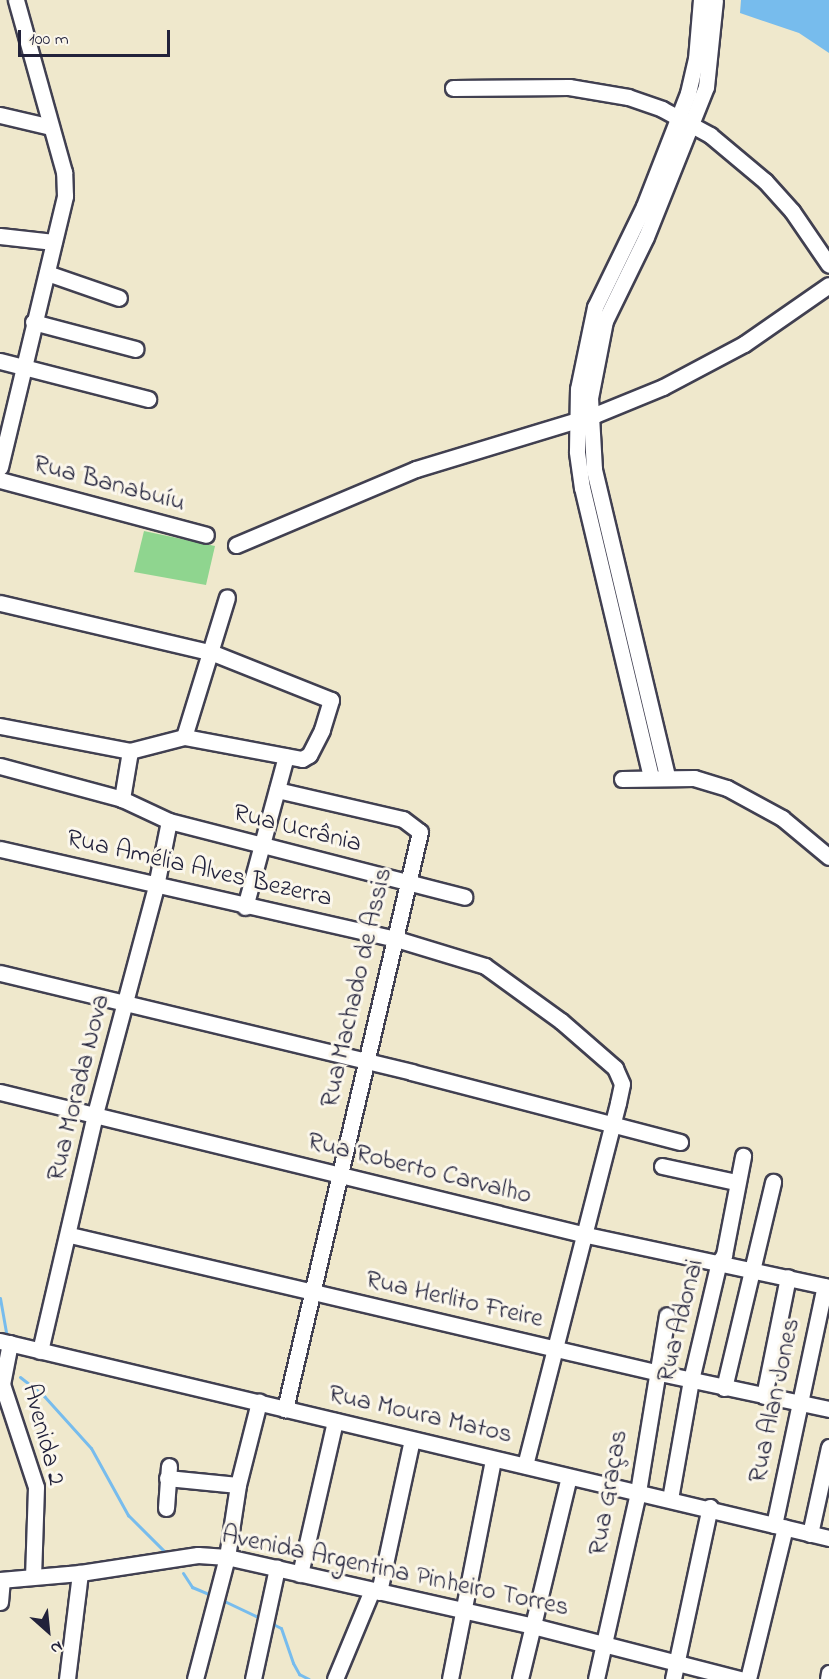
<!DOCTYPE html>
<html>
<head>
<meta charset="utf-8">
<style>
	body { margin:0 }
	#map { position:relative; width:829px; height:1679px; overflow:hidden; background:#efe8cc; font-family:"Indie Flower",sans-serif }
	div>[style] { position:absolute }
	.green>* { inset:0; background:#8fd58f }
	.water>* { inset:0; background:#77bced }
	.stream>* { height:3px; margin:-1.5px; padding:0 1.5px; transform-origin:1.5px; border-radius:1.5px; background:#77bced }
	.roads { filter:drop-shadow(2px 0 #414051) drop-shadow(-2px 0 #414051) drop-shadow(0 2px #414051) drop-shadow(0 -2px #414051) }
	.minor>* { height:15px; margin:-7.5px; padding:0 7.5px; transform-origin:7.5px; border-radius:7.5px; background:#fff }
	span { translate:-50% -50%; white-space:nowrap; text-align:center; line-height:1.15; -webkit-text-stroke:6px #fbf7ec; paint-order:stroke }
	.street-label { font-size:26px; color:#22223b }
	.north { position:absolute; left:18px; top:1601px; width:60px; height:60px; -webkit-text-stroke:4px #fbf7ec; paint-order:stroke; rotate:153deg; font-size:16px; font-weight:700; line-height:24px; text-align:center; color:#22223b }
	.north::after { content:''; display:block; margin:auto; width:21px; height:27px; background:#22223b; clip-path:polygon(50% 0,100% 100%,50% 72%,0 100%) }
	.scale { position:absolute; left:18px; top:30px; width:152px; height:27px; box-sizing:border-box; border:3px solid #22223b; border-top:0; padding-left:8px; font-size:18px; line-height:21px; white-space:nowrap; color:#22223b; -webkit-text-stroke:4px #fbf7ec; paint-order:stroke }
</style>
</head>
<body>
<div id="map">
	<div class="green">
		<div style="clip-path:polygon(144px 531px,215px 546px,206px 585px,134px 572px)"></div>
	</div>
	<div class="water">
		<div style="clip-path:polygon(741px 0,829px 0,829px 53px,799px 33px,740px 13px)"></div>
	</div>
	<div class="stream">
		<div style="left:0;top:1298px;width:36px;rotate:80deg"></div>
		<div style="left:20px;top:1377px;width:31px;rotate:38deg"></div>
		<div style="left:44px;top:1396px;width:70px;rotate:47.9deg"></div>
		<div style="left:91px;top:1448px;width:77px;rotate:61.1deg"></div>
		<div style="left:128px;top:1515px;width:54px;rotate:45deg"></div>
		<div style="left:183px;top:1573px;width:17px;rotate:57deg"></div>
		<div style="left:192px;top:1587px;width:21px;rotate:23deg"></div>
		<div style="left:220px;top:1599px;width:47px;rotate:25.5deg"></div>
		<div style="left:271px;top:1623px;width:11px;rotate:27deg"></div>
		<div style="left:281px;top:1628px;width:37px;rotate:71deg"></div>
		<div style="left:293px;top:1663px;width:13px;rotate:61deg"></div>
		<div style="left:299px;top:1674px;width:11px;rotate:27deg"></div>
	</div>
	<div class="roads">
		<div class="minor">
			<div style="left:453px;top:88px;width:116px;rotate:-0.5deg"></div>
			<div style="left:569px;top:87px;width:60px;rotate:9.6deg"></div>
			<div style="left:628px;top:97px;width:36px;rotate:19deg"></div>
			<div style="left:662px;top:109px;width:55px;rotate:28.4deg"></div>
			<div style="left:710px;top:135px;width:72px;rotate:39.9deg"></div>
			<div style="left:765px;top:181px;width:40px;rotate:48deg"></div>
			<div style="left:792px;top:211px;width:65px;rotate:55.6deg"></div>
			<div style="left:0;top:115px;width:52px;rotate:13.2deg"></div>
			<div style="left:0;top:236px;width:54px;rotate:6.3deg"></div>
			<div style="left:47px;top:273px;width:76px;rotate:19.1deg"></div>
			<div style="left:33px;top:322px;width:106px;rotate:14.7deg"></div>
			<div style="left:0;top:361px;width:153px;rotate:14.4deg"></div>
			<div style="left:0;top:467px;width:279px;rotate:-76.5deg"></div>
			<div style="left:65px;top:196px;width:24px;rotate:-92deg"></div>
			<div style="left:64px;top:172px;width:179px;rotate:-105.6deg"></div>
			<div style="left:0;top:480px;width:213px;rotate:14.9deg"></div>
			<div style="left:236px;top:545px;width:195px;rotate:-22.9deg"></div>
			<div style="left:416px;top:469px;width:189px;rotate:-16.9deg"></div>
			<div style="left:597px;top:414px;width:71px;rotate:-22.2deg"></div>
			<div style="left:663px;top:387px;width:92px;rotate:-28deg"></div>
			<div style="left:744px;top:344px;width:103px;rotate:-34.8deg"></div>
			<div style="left:0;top:603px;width:219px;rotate:13.2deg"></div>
			<div style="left:213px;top:653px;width:127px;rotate:21.7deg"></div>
			<div style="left:331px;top:700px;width:31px;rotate:107deg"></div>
			<div style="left:322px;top:730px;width:28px;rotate:117deg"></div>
			<div style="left:309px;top:755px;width:8px;rotate:150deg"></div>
			<div style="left:302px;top:759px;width:120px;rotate:-169.4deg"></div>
			<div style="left:184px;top:737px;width:56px;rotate:165.5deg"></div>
			<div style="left:0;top:726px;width:132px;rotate:10.9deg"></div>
			<div style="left:184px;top:737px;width:146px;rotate:-72.9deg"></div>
			<div style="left:130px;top:751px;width:49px;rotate:99.5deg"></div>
			<div style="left:122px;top:799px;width:52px;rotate:25.1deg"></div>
			<div style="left:169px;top:821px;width:305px;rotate:14.4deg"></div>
			<div style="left:0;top:766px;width:126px;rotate:15.1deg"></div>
			<div style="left:667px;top:776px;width:316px;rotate:-103.4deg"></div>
			<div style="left:594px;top:469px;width:71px;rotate:-93.2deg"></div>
			<div style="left:590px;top:398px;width:78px;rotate:-79deg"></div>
			<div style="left:605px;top:321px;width:93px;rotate:-64deg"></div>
			<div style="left:646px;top:237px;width:162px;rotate:-68.2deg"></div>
			<div style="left:706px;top:87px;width:87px;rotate:-84.1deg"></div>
			<div style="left:651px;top:777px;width:297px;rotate:-103.4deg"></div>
			<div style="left:582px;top:488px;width:37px;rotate:-98deg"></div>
			<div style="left:577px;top:451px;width:62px;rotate:-89.1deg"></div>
			<div style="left:578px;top:389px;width:84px;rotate:-78.3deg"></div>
			<div style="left:595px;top:307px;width:112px;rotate:-64.1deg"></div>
			<div style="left:644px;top:206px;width:121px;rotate:-68.7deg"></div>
			<div style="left:688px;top:93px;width:35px;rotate:-77deg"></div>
			<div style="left:696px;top:59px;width:59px;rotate:-85.2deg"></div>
			<div style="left:622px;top:779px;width:72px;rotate:-0.8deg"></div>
			<div style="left:694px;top:778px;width:34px;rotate:17deg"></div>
			<div style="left:727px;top:788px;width:63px;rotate:28.6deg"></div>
			<div style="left:782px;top:818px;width:61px;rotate:39.7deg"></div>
			<div style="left:277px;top:790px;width:129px;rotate:13deg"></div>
			<div style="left:403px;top:819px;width:21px;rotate:37deg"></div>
			<div style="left:420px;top:832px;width:593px;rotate:103.17deg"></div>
			<div style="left:0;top:849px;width:403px;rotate:12.8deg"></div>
			<div style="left:393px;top:938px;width:96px;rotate:16.9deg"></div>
			<div style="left:485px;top:966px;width:94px;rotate:35.9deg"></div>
			<div style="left:561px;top:1021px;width:72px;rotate:41deg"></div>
			<div style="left:615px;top:1068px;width:17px;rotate:66deg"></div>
			<div style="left:622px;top:1084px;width:19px;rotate:102deg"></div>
			<div style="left:618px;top:1103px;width:374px;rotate:104.4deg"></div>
			<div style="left:245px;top:907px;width:156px;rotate:-74.8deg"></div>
			<div style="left:0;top:973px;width:423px;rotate:13.5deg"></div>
			<div style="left:411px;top:1072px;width:278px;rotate:14.6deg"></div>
			<div style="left:0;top:1092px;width:599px;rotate:13.71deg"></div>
			<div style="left:582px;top:1234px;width:253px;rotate:12.1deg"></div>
			<div style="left:662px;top:1166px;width:76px;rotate:12.2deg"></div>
			<div style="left:70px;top:1235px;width:601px;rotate:13.18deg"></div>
			<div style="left:655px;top:1372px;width:178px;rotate:12deg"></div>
			<div style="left:0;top:1341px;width:852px;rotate:13.37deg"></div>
			<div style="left:10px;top:1343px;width:42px;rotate:101deg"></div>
			<div style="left:2px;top:1384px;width:108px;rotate:71.7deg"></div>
			<div style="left:36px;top:1487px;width:89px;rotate:91.9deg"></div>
			<div style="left:40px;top:1351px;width:243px;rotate:-76.9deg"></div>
			<div style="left:95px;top:1114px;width:236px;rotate:-75deg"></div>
			<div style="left:156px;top:886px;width:66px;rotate:-78.7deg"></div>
			<div style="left:724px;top:1388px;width:212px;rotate:-76.6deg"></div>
			<div style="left:764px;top:1396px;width:121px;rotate:-78.6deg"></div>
			<div style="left:167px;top:1478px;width:71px;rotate:5.6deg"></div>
			<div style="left:670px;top:1499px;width:121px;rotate:-80deg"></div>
			<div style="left:691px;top:1380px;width:121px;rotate:-76.7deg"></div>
			<div style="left:719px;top:1262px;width:9px;rotate:-54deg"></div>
			<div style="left:724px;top:1255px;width:101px;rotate:-79.1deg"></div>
			<div style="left:166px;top:1508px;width:42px;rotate:-85.9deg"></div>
			<div style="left:774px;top:1525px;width:244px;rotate:-78deg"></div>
			<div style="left:810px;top:1534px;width:89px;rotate:-77.7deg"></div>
			<div style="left:300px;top:1574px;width:157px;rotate:-77.1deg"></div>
			<div style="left:0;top:1580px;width:80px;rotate:-5deg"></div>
			<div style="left:80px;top:1573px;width:119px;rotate:-8.7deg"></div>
			<div style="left:198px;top:1555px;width:29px;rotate:4deg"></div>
			<div style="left:227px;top:1557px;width:314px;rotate:12.7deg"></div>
			<div style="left:533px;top:1626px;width:214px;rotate:14.4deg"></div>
			<div style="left:379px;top:1592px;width:156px;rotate:-77.8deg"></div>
			<div style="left:0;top:1602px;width:22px;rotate:-85deg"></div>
			<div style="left:67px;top:1679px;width:107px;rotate:-83deg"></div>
			<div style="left:195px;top:1679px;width:126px;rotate:-75.3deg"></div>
			<div style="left:227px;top:1557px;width:73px;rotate:-81.3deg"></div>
			<div style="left:238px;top:1485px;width:86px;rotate:-75.8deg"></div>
			<div style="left:253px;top:1679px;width:114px;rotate:-77.8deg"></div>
			<div style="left:335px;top:1679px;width:96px;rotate:-67.4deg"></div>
			<div style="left:450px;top:1679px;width:224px;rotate:-78.9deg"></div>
			<div style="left:520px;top:1679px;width:208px;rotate:-76.4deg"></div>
			<div style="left:596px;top:1679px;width:192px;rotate:-77.3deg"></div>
			<div style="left:638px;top:1492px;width:179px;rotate:-80.7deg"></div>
			<div style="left:673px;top:1679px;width:176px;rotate:-77.9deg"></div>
			<div style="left:748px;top:1679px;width:156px;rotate:-76.3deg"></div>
			<div style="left:828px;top:1679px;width:6px;rotate:-81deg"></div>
		</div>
	</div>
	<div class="street-label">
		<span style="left:109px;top:485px;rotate:15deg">Rua Banabuíu</span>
		<span style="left:297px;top:830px;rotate:14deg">Rua Ucrânia</span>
		<span style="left:199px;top:870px;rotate:13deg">Rua Amélia Alves Bezerra</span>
		<span style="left:358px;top:988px;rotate:-77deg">Rua Machado de Assis</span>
		<span style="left:80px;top:1088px;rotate:-76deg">Rua Morada Nova</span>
		<span style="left:419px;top:1170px;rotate:14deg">Rua Roberto Carvalho</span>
		<span style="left:454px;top:1301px;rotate:13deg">Rua Herlito Freire</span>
		<span style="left:682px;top:1321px;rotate:-76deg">Rua Adonai</span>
		<span style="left:776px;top:1401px;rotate:-78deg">Rua Alan Jones</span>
		<span style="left:420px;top:1416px;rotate:13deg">Rua Moura Matos</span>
		<span style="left:42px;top:1435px;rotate:75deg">Avenida 2</span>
		<span style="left:610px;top:1493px;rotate:-80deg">Rua Graças</span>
		<span style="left:395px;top:1573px;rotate:12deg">Avenida Argentina Pinheiro Torres</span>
	</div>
	<div class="north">N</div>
	<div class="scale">100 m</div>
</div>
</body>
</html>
